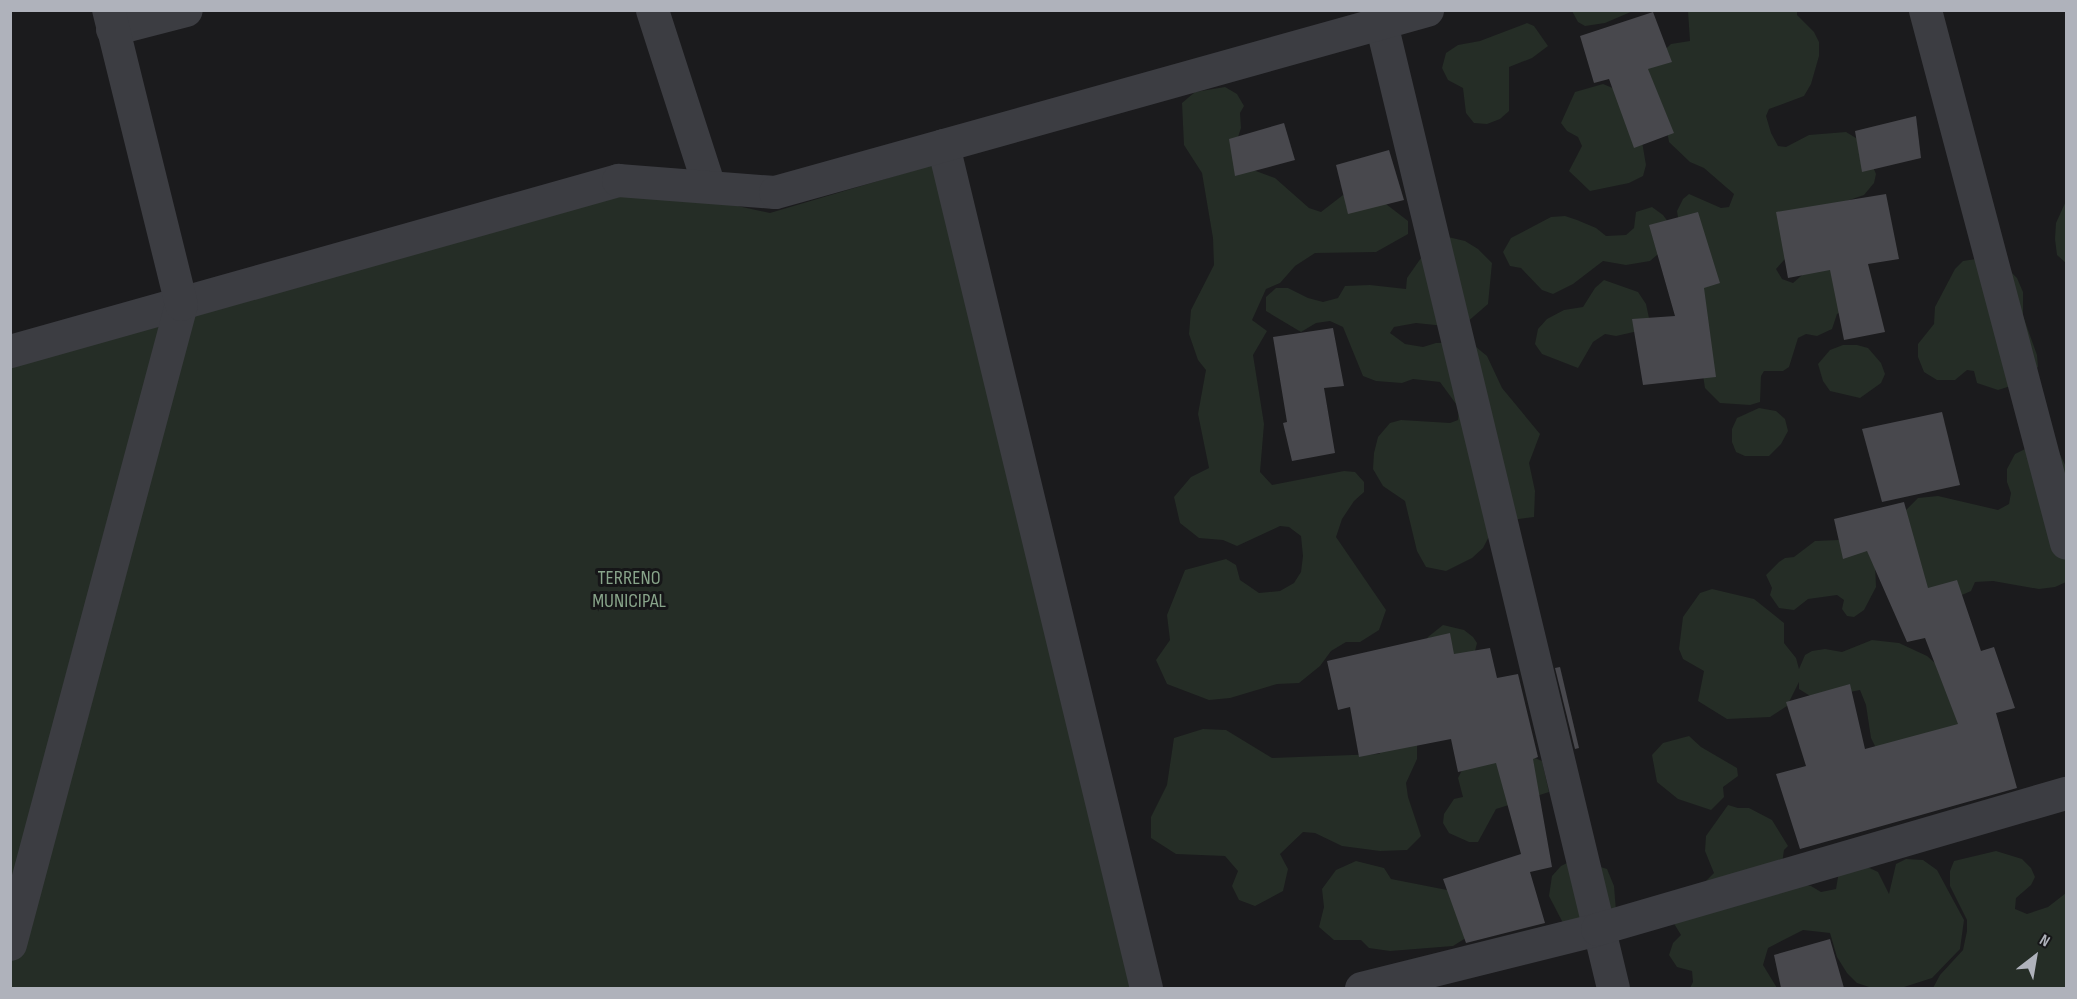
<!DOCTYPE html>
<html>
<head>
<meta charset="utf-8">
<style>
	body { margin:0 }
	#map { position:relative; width:2077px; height:999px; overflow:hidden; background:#1b1b1d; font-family:"Sofia Sans Condensed",sans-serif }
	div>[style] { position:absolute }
	.green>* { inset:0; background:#252d26 }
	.building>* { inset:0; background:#48484d }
	.street>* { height:33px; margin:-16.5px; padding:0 16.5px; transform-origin:16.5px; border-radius:16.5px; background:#3c3d42 }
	span { translate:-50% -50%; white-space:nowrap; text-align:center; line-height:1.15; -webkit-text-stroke:6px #161618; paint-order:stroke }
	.park-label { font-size:20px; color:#88a48a }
	.frame { position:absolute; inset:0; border:12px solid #afb2bb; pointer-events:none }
	.north { position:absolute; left:2005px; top:927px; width:60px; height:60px; -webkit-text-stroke:4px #161618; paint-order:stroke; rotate:31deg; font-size:16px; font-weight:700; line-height:24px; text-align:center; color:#afb2bb }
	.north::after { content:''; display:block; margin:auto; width:21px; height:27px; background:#afb2bb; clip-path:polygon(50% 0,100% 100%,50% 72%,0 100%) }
</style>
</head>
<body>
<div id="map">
	<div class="green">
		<div style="clip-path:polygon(1572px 11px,1572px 10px,1633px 11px,1605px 23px,1585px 26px,1578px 22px)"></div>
		<div style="clip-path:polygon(1688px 11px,1797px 11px,1797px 15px,1814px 32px,1819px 42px,1819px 56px,1811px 84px,1804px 96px,1769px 109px,1766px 116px,1771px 133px,1778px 146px,1786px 147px,1809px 135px,1846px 132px,1856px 138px,1866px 150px,1876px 174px,1874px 183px,1864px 195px,1832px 206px,1776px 269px,1782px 279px,1793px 283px,1809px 269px,1831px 261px,1845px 309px,1837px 314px,1832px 329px,1817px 336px,1806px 334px,1798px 338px,1789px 367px,1783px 371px,1764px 371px,1761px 376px,1760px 402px,1750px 405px,1720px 403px,1705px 388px,1677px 211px,1683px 199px,1689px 194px,1721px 208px,1729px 207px,1734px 194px,1704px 168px,1690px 162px,1669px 142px,1666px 125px,1644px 70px,1671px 44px,1690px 41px)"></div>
		<div style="clip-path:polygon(1527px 23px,1534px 26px,1548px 46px,1532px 58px,1509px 67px,1509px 111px,1500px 119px,1487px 124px,1474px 123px,1466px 113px,1463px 88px,1448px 80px,1442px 68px,1446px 53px,1458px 45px,1480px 41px)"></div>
		<div style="clip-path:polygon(1603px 84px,1615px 89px,1640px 130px,1646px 165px,1643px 176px,1629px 183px,1590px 191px,1569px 171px,1582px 146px,1578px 137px,1567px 131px,1561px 123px,1575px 92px)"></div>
		<div style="clip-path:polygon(1225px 87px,1237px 94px,1244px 106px,1240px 113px,1241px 128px,1237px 140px,1245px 167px,1275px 178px,1309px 208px,1321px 212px,1343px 195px,1354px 206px,1386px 204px,1408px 221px,1408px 234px,1376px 252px,1315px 253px,1295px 266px,1280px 283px,1266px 289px,1252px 320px,1267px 331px,1253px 355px,1264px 424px,1260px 472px,1272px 485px,1344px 471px,1355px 472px,1364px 482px,1364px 492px,1354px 501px,1342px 519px,1336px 537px,1386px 610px,1379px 630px,1360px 642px,1346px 642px,1331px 651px,1320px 666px,1299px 683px,1277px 684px,1230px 698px,1209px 700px,1167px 684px,1156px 660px,1170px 640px,1167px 615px,1185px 570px,1226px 559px,1236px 565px,1240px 580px,1259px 593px,1280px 591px,1294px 583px,1301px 572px,1303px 556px,1301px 536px,1289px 527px,1280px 526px,1237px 546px,1223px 540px,1199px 538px,1180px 523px,1174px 497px,1191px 477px,1209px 468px,1198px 414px,1206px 370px,1198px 360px,1189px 334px,1191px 310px,1214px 265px,1213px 238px,1202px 173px,1184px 145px,1182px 103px,1195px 92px)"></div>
		<div style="clip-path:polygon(932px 165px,1138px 988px,11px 988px,11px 353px,618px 180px,770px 213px)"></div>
		<div style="clip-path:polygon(2066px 201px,2066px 263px,2057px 255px,2055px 239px,2056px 223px)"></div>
		<div style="clip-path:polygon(1652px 207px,1663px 215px,1671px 226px,1664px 249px,1650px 261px,1626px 265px,1603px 261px,1573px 284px,1553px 294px,1542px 290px,1521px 268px,1510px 266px,1503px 252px,1511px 238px,1551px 217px,1565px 216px,1577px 220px,1596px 228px,1606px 236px,1626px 235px,1634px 228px,1636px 212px)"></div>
		<div style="clip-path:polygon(1448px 237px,1465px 241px,1478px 249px,1492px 263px,1488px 304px,1466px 323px,1445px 326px,1416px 323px,1394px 327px,1390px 333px,1405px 344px,1423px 347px,1436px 343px,1470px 342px,1487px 356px,1502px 388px,1540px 434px,1529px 463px,1535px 491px,1534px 517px,1511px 520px,1494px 527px,1483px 548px,1472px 558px,1446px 571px,1426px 567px,1417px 551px,1405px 501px,1383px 486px,1373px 469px,1374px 453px,1378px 437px,1390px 423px,1401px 420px,1450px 423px,1458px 420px,1459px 408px,1440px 382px,1413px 379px,1402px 383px,1376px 381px,1363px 376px,1343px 327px,1330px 321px,1316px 323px,1301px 332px,1266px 311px,1266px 297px,1276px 288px,1288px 288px,1308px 298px,1323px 302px,1338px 298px,1345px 286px,1370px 285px,1406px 289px,1407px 278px,1421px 258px)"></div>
		<div style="clip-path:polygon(1976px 259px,2008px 269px,2017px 278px,2023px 292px,2023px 316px,2037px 355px,2038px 367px,2028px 377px,2017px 384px,1998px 390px,1977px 383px,1974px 371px,1967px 370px,1955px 380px,1937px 380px,1924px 372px,1918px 357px,1918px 344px,1934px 324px,1935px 307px,1955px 269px,1963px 261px)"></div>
		<div style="clip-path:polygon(1604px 280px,1638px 292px,1646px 304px,1649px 318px,1647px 329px,1616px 336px,1605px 334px,1593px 342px,1578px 368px,1542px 354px,1535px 344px,1538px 329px,1547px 319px,1564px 310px,1583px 307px,1595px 288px)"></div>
		<div style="clip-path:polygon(1843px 345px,1857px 345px,1868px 348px,1881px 363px,1885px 374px,1881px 383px,1860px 398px,1830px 391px,1823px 381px,1818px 364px,1830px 350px)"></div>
		<div style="clip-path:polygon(1759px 408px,1776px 411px,1785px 419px,1788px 431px,1781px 444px,1769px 456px,1745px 456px,1736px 452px,1732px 442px,1732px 429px,1737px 418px)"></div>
		<div style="clip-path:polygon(2033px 445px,2058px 450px,2066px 467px,2066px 582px,2055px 587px,2039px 589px,1993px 581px,1975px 582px,1971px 591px,1955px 598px,1931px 601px,1893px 523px,1918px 498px,1938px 496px,1998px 510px,2009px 504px,2011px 493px,2007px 482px,2007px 469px,2015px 454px)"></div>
		<div style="clip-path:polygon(1862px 539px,1875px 564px,1876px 587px,1864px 610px,1854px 617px,1847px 616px,1842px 609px,1844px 600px,1837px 595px,1808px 599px,1794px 610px,1779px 608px,1770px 595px,1772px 588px,1766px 575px,1779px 562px,1785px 558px,1794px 557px,1815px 541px)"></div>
		<div style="clip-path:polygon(1712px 589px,1754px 599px,1784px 623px,1784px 643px,1796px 658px,1799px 669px,1805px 655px,1812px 651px,1825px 649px,1842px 652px,1872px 640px,1899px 643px,1927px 656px,1942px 669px,1959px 699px,1959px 734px,1881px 758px,1871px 738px,1866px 705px,1860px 690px,1815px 699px,1799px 689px,1799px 682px,1787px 706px,1770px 717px,1727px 719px,1698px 701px,1704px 671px,1683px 659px,1679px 649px,1683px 617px,1700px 593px)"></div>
		<div style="clip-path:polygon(1443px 625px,1464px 630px,1473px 637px,1477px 643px,1472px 663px,1423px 646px,1428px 637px)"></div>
		<div style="clip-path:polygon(1203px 729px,1226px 730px,1272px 758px,1379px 754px,1389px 744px,1417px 743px,1417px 759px,1406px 783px,1408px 797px,1421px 836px,1407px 850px,1380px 851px,1342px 846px,1315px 833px,1303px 832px,1280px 854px,1288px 869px,1283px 891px,1255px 906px,1239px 900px,1232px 886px,1238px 871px,1225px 856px,1176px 854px,1151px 838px,1151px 817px,1167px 785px,1174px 738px)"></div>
		<div style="clip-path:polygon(1689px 736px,1701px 747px,1737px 768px,1738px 776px,1723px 787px,1724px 797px,1711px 810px,1678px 799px,1657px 782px,1652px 755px,1663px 743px)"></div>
		<div style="clip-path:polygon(1530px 756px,1542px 761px,1549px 792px,1496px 809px,1478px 842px,1469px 842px,1449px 833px,1443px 823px,1444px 814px,1454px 799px,1463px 797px,1458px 778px,1463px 768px)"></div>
		<div style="clip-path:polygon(1728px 805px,1738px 808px,1749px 808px,1772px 820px,1788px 846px,1784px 850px,1782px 864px,1794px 882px,1811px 886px,1821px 892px,1836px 889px,1838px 877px,1843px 866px,1861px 864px,1878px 872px,1889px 894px,1896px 864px,1906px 859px,1923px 860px,1937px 870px,1964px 920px,1960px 949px,1932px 978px,1901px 988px,1872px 988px,1857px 983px,1847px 973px,1837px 957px,1830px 933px,1803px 930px,1768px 948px,1763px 965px,1777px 988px,1690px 988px,1693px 982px,1692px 971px,1677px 967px,1669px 955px,1673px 943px,1681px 935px,1670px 917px,1714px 873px,1705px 851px,1706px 836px)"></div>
		<div style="clip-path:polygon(1996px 851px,2022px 859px,2031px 868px,2035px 877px,2031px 885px,2016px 898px,2015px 909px,2027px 914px,2048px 907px,2066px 893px,2066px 988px,1933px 988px,1940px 975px,1963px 950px,1967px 931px,1967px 920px,1950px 886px,1950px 871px,1954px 861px)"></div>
		<div style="clip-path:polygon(1575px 859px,1607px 869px,1614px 886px,1616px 911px,1563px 923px,1549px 896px,1552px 876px,1561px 866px)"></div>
		<div style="clip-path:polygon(1356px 861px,1384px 868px,1391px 879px,1447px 890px,1466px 903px,1477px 931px,1453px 946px,1390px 951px,1369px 948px,1361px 940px,1334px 940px,1319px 927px,1324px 907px,1322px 889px,1336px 870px)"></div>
	</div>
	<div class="building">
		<div style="clip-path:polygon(1653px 12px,1672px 62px,1648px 69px,1674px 133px,1634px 148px,1609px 79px,1594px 83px,1580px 36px)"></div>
		<div style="clip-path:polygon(1916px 116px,1921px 158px,1862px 172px,1855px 131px)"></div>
		<div style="clip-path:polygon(1284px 123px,1295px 160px,1235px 176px,1229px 139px)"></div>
		<div style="clip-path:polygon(1389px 150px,1404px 200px,1348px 214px,1336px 165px)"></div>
		<div style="clip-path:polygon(1886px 194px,1899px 259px,1868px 264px,1885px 332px,1844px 340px,1830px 270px,1788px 278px,1776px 212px)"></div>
		<div style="clip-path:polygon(1698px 212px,1720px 283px,1704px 288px,1716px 377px,1643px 385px,1632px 319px,1675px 316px,1649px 225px)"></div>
		<div style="clip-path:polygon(1333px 328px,1344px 386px,1324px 388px,1335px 453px,1292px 461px,1283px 423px,1287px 422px,1273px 337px)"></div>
		<div style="clip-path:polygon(1942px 412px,1960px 485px,1882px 502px,1862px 429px)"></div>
		<div style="clip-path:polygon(1904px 502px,1928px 588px,1957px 580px,1981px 651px,1994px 647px,2015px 708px,1996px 713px,2017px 788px,1800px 849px,1776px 774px,1806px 766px,1786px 702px,1850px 684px,1865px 749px,1958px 724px,1925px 638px,1907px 642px,1867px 551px,1843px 559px,1834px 519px)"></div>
		<div style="clip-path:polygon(1450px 633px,1454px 654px,1490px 648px,1497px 678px,1518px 674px,1538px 757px,1533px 759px,1552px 867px,1530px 872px,1545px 923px,1466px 943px,1443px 879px,1521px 854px,1496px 763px,1458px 772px,1451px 739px,1359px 757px,1350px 707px,1338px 710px,1327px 661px)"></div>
		<div style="clip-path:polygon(1560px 667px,1579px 748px,1575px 749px,1555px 668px)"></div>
		<div style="clip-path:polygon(1830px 939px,1844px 988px,1781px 988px,1774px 955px)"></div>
	</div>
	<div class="street">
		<div style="left:652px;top:10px;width:185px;rotate:72.1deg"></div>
		<div style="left:1925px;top:10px;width:551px;rotate:75.18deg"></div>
		<div style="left:1381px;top:23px;width:992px;rotate:76.48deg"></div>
		<div style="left:112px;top:29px;width:76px;rotate:-14.4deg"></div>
		<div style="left:943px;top:145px;width:867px;rotate:76.46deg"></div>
		<div style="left:10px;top:351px;width:632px;rotate:-15.71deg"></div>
		<div style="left:618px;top:180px;width:157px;rotate:4.4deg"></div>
		<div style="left:775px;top:192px;width:677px;rotate:-15.6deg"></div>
		<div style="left:10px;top:944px;width:662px;rotate:-75.04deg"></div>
		<div style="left:181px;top:304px;width:303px;rotate:-103.9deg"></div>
		<div style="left:1361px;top:988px;width:243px;rotate:-14deg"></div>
		<div style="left:1597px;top:929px;width:488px;rotate:-16.2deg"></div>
	</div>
	<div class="park-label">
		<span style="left:629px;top:590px">TERRENO<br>MUNICIPAL</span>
	</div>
	<div class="frame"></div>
	<div class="north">N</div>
</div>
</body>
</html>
